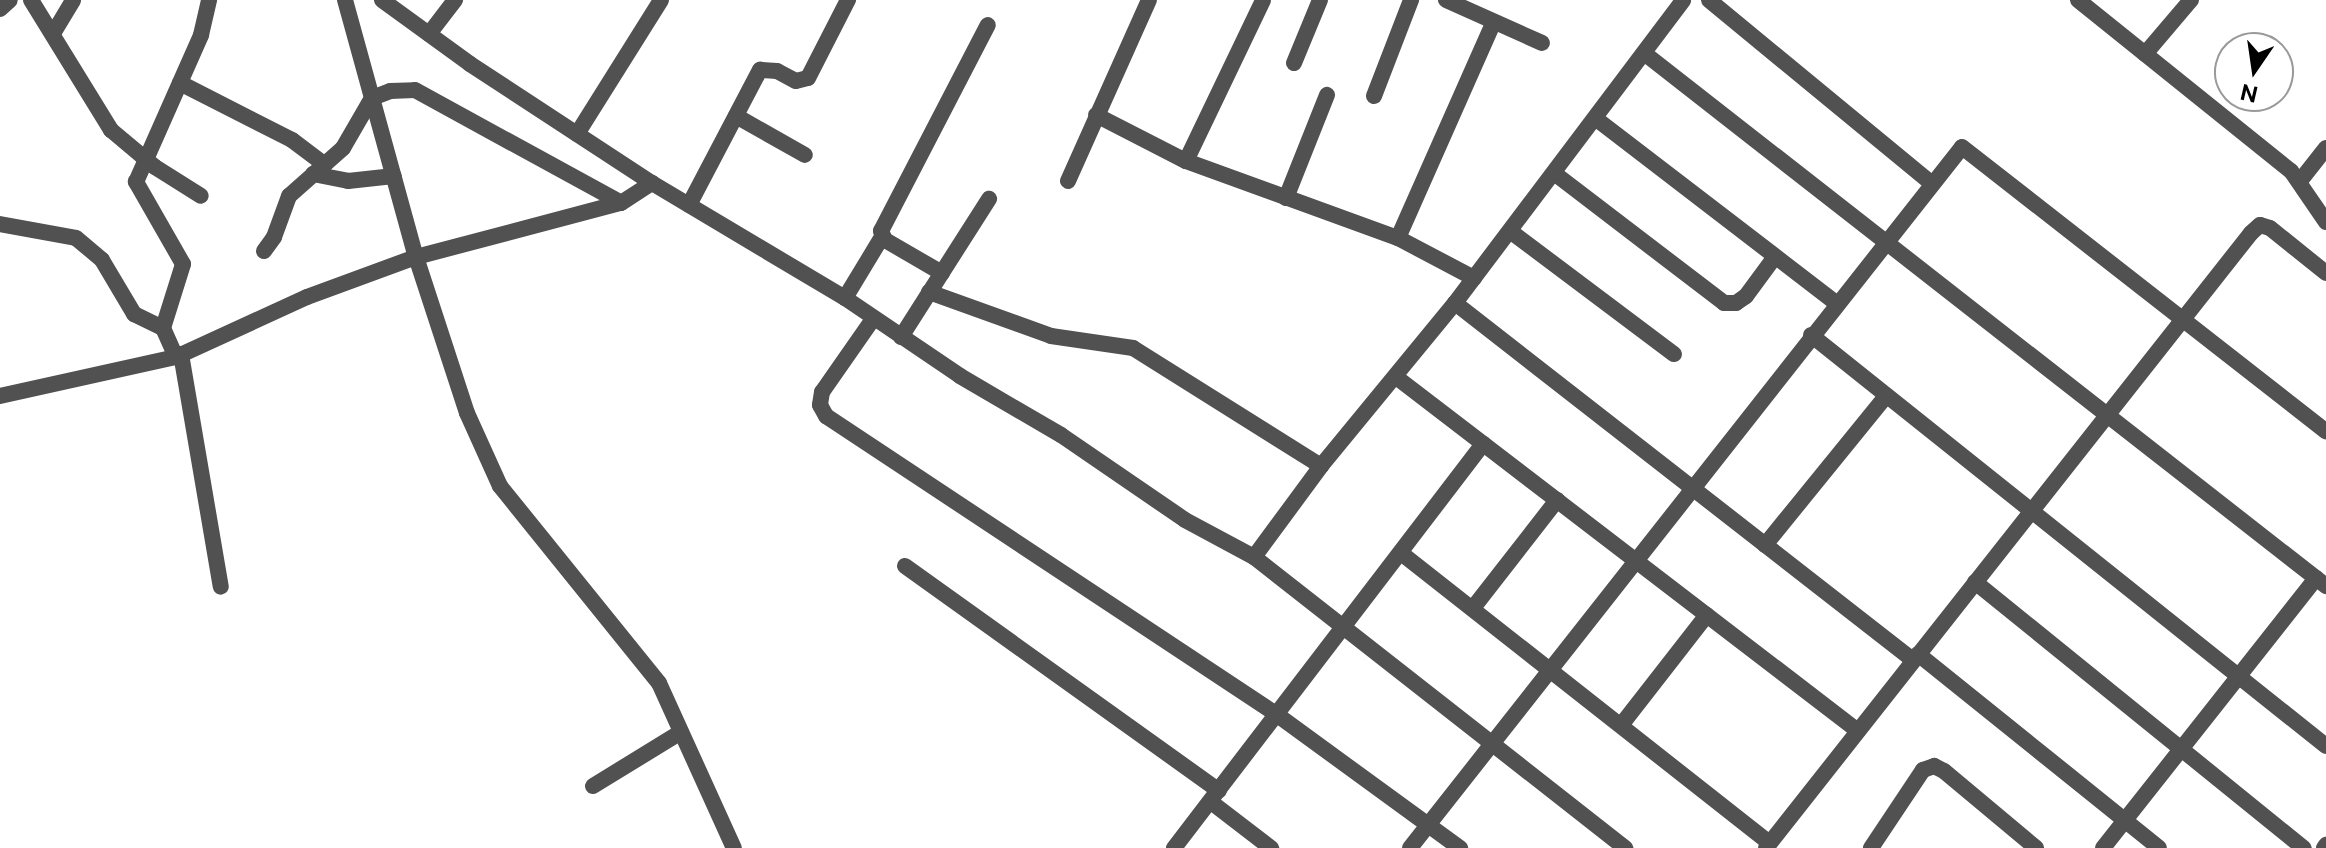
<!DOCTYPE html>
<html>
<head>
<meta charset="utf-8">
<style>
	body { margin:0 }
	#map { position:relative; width:2326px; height:848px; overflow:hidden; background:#fff; font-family:"Public Sans",sans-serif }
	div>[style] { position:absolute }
	.minor>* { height:16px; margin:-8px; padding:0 8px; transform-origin:8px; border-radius:8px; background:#515151 }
	.tertiary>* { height:16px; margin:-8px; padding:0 8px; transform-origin:8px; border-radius:8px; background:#515151 }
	span { translate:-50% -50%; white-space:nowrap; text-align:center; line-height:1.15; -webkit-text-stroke:7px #fff; paint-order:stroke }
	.north { position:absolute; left:2214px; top:32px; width:80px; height:80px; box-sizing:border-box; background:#fff; border:2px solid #999; border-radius:50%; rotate:193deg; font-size:22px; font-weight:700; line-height:32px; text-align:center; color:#000 }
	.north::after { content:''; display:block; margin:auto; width:28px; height:36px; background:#000; clip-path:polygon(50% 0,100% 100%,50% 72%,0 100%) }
</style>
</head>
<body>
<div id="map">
	<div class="minor">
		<div style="left:31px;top:0;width:153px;rotate:58.4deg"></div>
		<div style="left:111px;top:130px;width:57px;rotate:40.1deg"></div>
		<div style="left:155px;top:167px;width:54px;rotate:32.2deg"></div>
		<div style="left:382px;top:0;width:109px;rotate:36deg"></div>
		<div style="left:470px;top:64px;width:217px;rotate:33.2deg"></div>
		<div style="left:652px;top:183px;width:225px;rotate:30.8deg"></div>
		<div style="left:845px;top:298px;width:139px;rotate:34.1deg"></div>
		<div style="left:960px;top:376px;width:117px;rotate:30.3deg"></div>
		<div style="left:1061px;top:435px;width:150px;rotate:34.4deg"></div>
		<div style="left:1185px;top:520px;width:78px;rotate:28.2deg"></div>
		<div style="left:1254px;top:557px;width:472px;rotate:38.1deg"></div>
		<div style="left:1446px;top:0;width:105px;rotate:24.1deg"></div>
		<div style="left:1709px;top:0;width:288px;rotate:39.5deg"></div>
		<div style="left:2078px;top:0;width:273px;rotate:38.8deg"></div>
		<div style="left:2291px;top:171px;width:62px;rotate:55.5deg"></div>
		<div style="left:0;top:9px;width:13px;rotate:-42deg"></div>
		<div style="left:54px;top:32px;width:37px;rotate:-59deg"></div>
		<div style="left:429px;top:34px;width:43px;rotate:-52.6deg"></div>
		<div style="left:1644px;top:53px;width:866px;rotate:38.01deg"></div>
		<div style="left:2145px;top:54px;width:71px;rotate:-49.6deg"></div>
		<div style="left:1294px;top:63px;width:68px;rotate:-67.6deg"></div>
		<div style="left:180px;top:83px;width:126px;rotate:27deg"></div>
		<div style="left:292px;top:140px;width:41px;rotate:37.1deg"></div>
		<div style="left:1374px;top:96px;width:103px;rotate:-68.9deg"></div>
		<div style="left:1096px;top:115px;width:101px;rotate:27.1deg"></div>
		<div style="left:1186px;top:161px;width:226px;rotate:20deg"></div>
		<div style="left:1398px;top:238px;width:86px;rotate:27.8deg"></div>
		<div style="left:736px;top:116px;width:79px;rotate:29.5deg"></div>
		<div style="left:1595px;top:118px;width:304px;rotate:37.5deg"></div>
		<div style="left:577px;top:134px;width:158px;rotate:-57.9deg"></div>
		<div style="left:1186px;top:161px;width:178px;rotate:-64.4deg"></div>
		<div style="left:1554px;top:173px;width:214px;rotate:37.4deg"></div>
		<div style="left:1724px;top:303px;width:12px"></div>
		<div style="left:1736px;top:303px;width:12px;rotate:-35deg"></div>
		<div style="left:1746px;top:296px;width:47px;rotate:-53.6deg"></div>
		<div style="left:313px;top:174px;width:36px;rotate:11deg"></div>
		<div style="left:348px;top:181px;width:46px;rotate:-6.2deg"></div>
		<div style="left:1068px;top:181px;width:198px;rotate:-65.9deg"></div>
		<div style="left:2300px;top:181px;width:42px;rotate:-51.8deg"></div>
		<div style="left:1286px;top:198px;width:111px;rotate:-68.3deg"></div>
		<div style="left:689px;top:205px;width:153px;rotate:-62.3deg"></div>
		<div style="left:760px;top:70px;width:17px;rotate:3deg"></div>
		<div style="left:777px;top:71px;width:21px;rotate:28deg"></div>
		<div style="left:796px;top:81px;width:12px;rotate:-14deg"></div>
		<div style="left:808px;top:78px;width:88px;rotate:-62.9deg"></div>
		<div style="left:0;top:224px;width:77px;rotate:10.4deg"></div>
		<div style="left:76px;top:238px;width:34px;rotate:40deg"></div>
		<div style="left:102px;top:260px;width:63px;rotate:59.3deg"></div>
		<div style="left:134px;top:314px;width:32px;rotate:26deg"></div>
		<div style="left:163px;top:328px;width:32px;rotate:66deg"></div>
		<div style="left:1510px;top:231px;width:205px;rotate:36.9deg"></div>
		<div style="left:1398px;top:238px;width:234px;rotate:-66.1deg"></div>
		<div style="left:264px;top:251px;width:17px;rotate:-54deg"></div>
		<div style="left:274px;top:237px;width:44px;rotate:-69.9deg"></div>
		<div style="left:289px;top:196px;width:72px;rotate:-41.6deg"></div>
		<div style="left:343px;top:148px;width:58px;rotate:-59.9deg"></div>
		<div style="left:372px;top:98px;width:19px;rotate:-21deg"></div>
		<div style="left:390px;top:91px;width:25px;rotate:-2deg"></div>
		<div style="left:415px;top:90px;width:235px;rotate:28.7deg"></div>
		<div style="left:942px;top:273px;width:66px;rotate:-149.9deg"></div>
		<div style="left:885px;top:240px;width:10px;rotate:-114deg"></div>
		<div style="left:881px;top:231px;width:232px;rotate:-62.6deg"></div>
		<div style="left:929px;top:292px;width:130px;rotate:19.8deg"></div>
		<div style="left:1051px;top:336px;width:83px;rotate:8.3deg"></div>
		<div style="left:1133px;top:348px;width:222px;rotate:32.1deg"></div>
		<div style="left:845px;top:298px;width:71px;rotate:-58.8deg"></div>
		<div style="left:1455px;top:303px;width:581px;rotate:37.94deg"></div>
		<div style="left:873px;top:319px;width:89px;rotate:124.9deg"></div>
		<div style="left:822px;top:392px;width:13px;rotate:99deg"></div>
		<div style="left:820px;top:405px;width:13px;rotate:61deg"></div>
		<div style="left:826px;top:416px;width:540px;rotate:33.51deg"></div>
		<div style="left:1276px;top:714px;width:228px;rotate:36.1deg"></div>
		<div style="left:163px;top:328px;width:67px;rotate:-72.6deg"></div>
		<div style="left:183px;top:264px;width:95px;rotate:-119.8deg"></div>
		<div style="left:136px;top:182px;width:161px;rotate:-66.1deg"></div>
		<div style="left:201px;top:35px;width:36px;rotate:-77deg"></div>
		<div style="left:1811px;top:335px;width:659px;rotate:38.59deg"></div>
		<div style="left:901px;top:337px;width:164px;rotate:-57.5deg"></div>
		<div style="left:181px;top:354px;width:236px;rotate:80.3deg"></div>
		<div style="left:1396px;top:377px;width:582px;rotate:37.46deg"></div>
		<div style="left:0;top:396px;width:180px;rotate:-12.5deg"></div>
		<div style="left:176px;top:357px;width:144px;rotate:-24.6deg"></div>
		<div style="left:307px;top:297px;width:116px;rotate:-20.2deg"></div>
		<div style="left:416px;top:257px;width:212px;rotate:-14.8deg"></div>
		<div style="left:621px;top:203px;width:37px;rotate:-33deg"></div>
		<div style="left:1765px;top:545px;width:192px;rotate:-50.9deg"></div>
		<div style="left:1401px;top:553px;width:469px;rotate:38.2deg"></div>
		<div style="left:1254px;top:557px;width:113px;rotate:-53.6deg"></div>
		<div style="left:1321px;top:466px;width:211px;rotate:-50.6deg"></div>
		<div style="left:1455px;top:303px;width:379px;rotate:-53deg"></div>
		<div style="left:905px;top:566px;width:386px;rotate:35.6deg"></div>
		<div style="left:1975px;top:582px;width:423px;rotate:39deg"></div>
		<div style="left:1473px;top:608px;width:137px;rotate:-52.1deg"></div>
		<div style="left:1918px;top:654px;width:309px;rotate:38.8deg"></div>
		<div style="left:1622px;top:724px;width:138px;rotate:-52.1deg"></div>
		<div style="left:593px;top:786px;width:103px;rotate:-31.5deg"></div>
		<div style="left:1211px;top:802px;width:76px;rotate:37.5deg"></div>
		<div style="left:1174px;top:848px;width:509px;rotate:-52.59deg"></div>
		<div style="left:1410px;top:848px;width:892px;rotate:-51.78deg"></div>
		<div style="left:1962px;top:147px;width:462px;rotate:38deg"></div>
		<div style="left:1766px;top:848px;width:783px;rotate:-51.74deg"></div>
		<div style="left:2251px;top:233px;width:12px;rotate:-42deg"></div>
		<div style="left:2260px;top:225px;width:10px;rotate:17deg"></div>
		<div style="left:2270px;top:228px;width:72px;rotate:38.8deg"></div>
		<div style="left:1871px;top:848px;width:94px;rotate:-56.3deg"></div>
		<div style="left:1923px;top:770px;width:12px;rotate:-20deg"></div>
		<div style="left:1934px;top:766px;width:11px;rotate:27deg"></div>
		<div style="left:1944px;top:771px;width:120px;rotate:39.9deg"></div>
		<div style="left:2103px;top:848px;width:344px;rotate:-51.7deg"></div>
		<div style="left:2324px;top:848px;width:4px;rotate:-56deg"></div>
	</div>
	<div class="tertiary">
		<div style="left:345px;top:0;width:267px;rotate:74.6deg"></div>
		<div style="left:416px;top:257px;width:164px;rotate:71.9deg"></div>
		<div style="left:467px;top:413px;width:80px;rotate:65.7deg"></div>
		<div style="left:500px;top:486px;width:253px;rotate:51.1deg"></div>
		<div style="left:659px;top:683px;width:181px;rotate:65.6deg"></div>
	</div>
	<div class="north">N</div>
</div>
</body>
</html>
